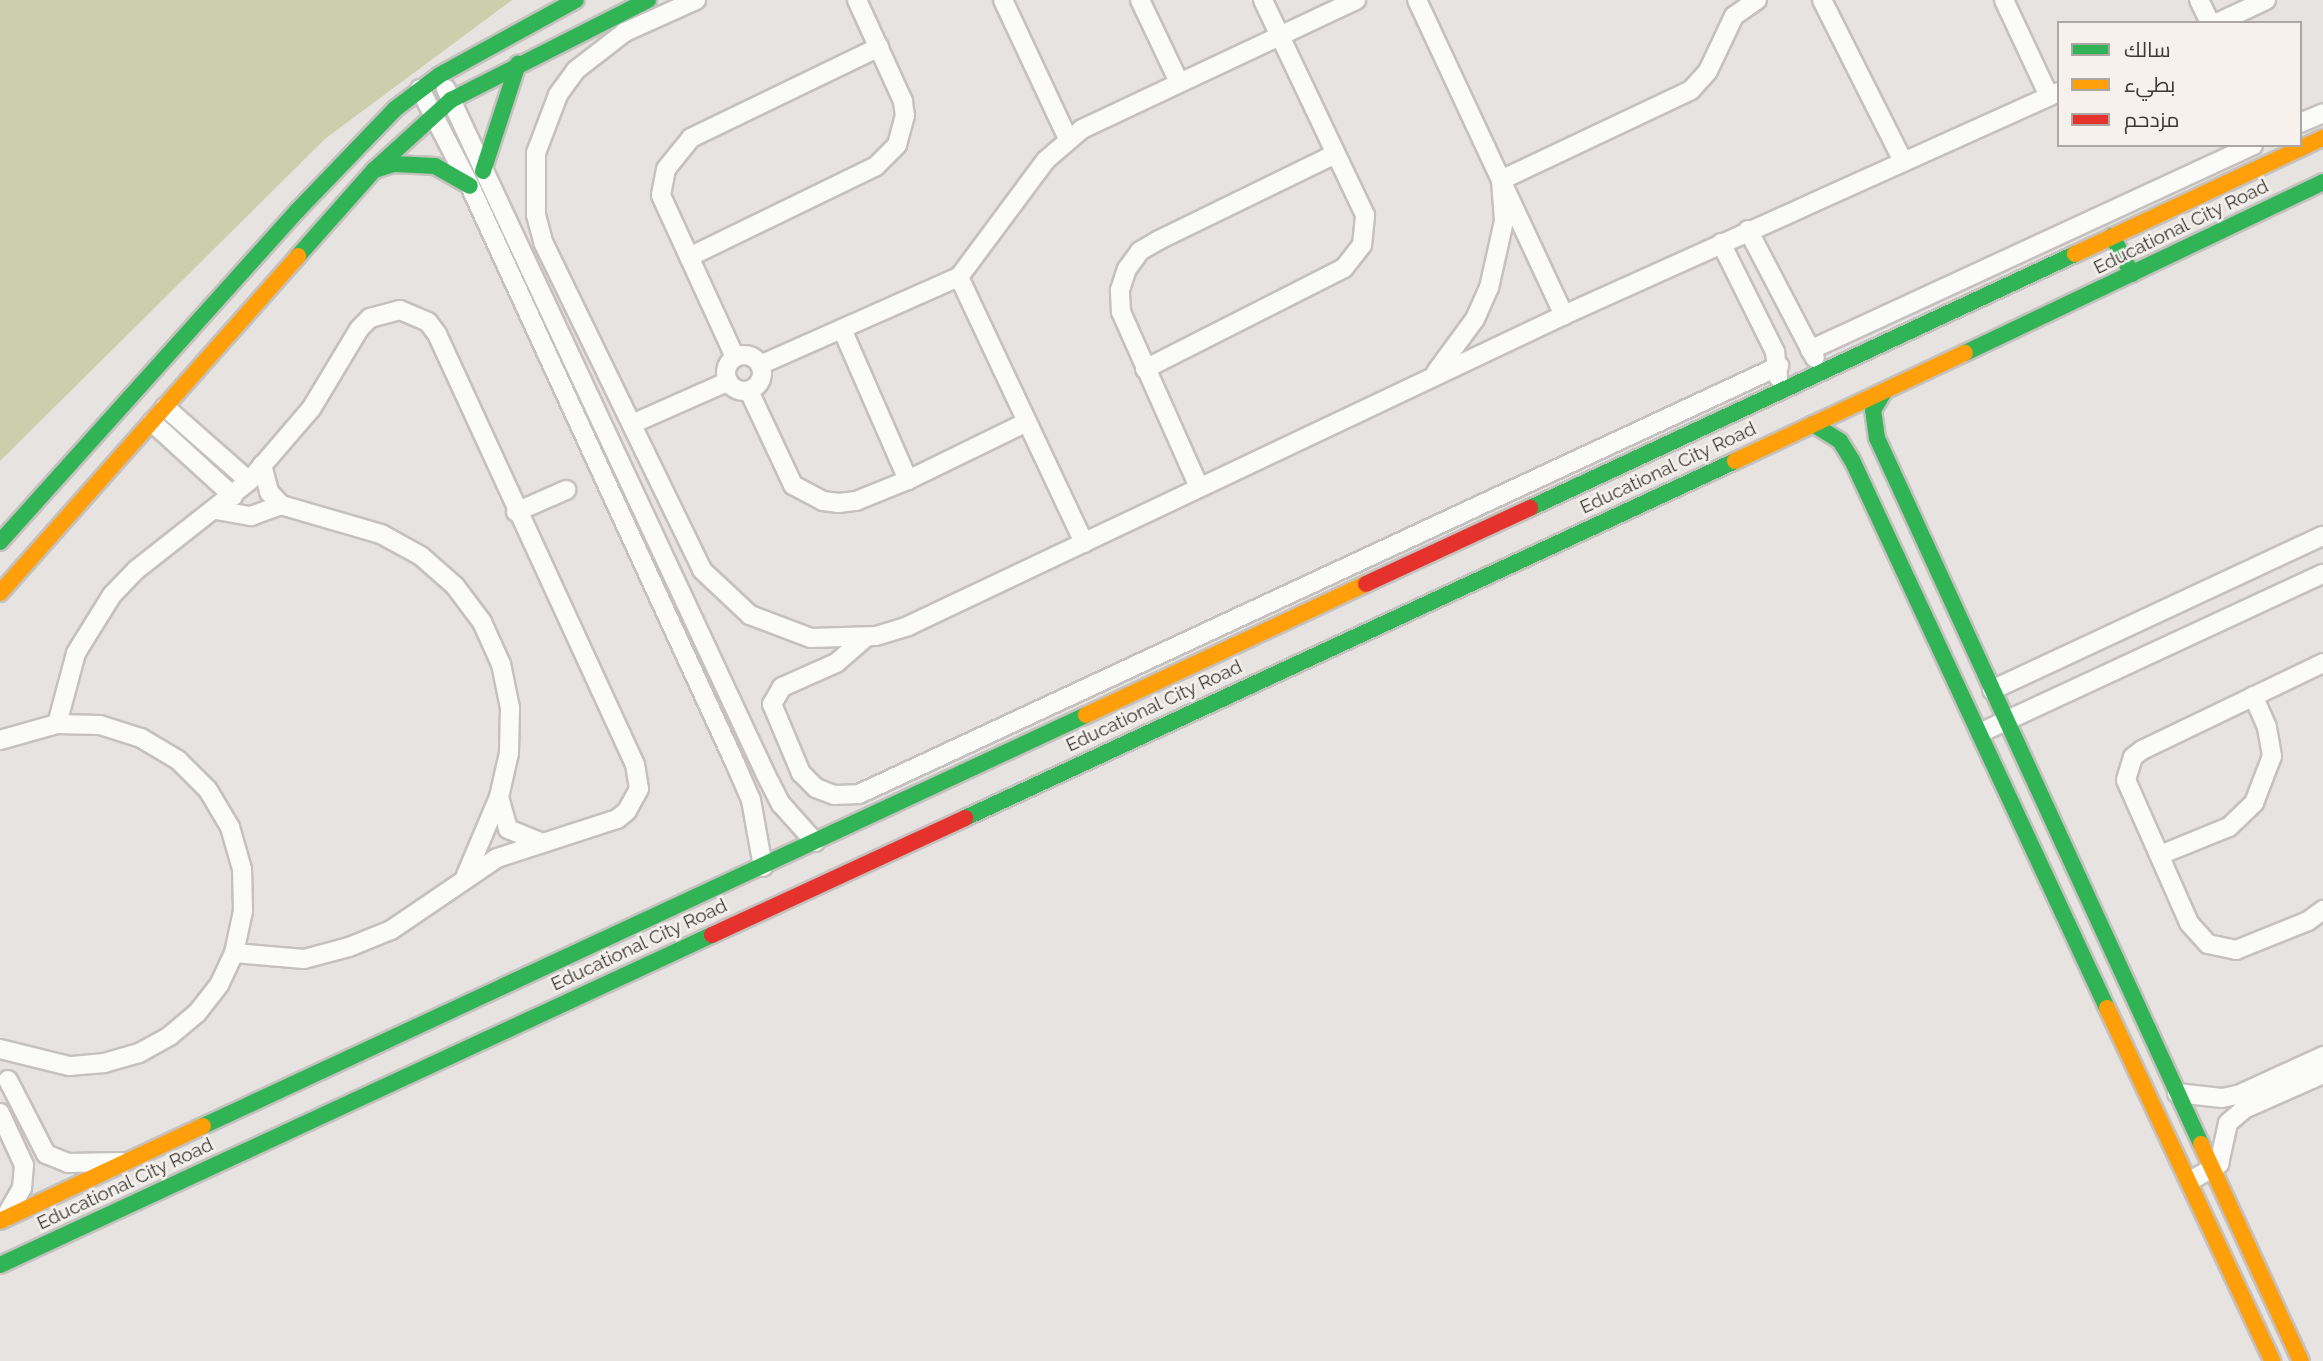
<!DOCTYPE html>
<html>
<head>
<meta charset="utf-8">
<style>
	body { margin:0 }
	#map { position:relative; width:2323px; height:1361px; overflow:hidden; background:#e6e3e0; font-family:Raleway,Cairo,sans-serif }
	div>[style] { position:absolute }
	.green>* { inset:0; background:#cdceac }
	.roads { filter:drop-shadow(2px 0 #c4c1bf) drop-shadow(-2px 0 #c4c1bf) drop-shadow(0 2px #c4c1bf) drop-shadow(0 -2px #c4c1bf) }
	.street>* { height:18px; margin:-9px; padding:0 9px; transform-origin:9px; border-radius:9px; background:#fbfbfa }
	.street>.ring { margin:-9px; padding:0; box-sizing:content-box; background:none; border:18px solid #fbfbfa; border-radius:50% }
	.fast>* { height:16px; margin:-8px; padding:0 8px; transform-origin:8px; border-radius:8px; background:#30b455 }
	.slow>* { height:16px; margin:-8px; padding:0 8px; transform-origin:8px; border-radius:8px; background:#ff9f0a }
	.jam>* { height:16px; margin:-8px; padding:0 8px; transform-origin:8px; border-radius:8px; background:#e5322d }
	span { translate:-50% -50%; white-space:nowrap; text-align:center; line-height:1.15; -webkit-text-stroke:5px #f6f1ec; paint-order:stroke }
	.street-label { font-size:19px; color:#3a3937 }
	.legend { position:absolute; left:2057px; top:21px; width:245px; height:126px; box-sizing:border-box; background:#f6f1ec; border:2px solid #aba7a4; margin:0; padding:9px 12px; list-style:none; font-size:21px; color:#3a3937 }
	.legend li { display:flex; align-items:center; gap:14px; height:35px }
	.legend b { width:35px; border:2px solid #aba7a4 }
</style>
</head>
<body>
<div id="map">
	<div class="green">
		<div style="clip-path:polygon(0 0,512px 0,326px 138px,0 461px)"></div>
	</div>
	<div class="roads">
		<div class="street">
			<div style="left:696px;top:0;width:78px;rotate:155.7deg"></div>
			<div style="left:625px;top:32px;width:62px;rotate:142.2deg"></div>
			<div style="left:576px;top:70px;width:31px;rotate:126deg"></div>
			<div style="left:558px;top:95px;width:62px;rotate:110.8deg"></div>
			<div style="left:536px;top:153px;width:62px;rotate:90deg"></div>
			<div style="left:536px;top:215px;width:30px;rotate:75deg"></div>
			<div style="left:544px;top:244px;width:362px;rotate:64.1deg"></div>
			<div style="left:702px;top:570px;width:66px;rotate:43.2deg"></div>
			<div style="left:750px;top:615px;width:65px;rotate:20.7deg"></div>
			<div style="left:811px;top:638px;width:65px;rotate:-1.8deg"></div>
			<div style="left:876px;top:636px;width:34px;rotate:-17deg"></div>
			<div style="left:908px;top:626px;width:726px;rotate:-25.36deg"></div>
			<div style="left:1564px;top:315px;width:543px;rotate:-24.25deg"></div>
			<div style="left:1003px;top:0;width:153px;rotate:64.9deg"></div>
			<div style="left:1140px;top:0;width:91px;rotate:64.6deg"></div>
			<div style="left:1417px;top:0;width:348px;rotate:65deg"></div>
			<div style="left:1822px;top:0;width:180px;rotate:63.3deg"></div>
			<div style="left:2004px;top:0;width:106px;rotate:64.9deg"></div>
			<div style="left:2199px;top:0;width:25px;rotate:64deg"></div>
			<div style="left:2217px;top:23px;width:54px;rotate:-25.1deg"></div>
			<div style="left:420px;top:89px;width:109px;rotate:62.7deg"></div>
			<div style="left:470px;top:186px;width:635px;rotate:65.33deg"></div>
			<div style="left:735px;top:763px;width:40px;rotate:66.6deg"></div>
			<div style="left:751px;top:800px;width:68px;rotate:79.8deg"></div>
			<div style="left:446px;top:89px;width:757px;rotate:64.99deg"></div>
			<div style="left:766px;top:775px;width:33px;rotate:63deg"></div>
			<div style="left:781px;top:804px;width:51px;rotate:48.2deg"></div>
			<div style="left:2300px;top:123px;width:25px;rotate:-23deg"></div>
			<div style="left:1748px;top:230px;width:144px;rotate:62.4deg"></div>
			<div style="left:1721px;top:243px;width:122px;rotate:63.6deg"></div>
			<div style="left:1775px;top:352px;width:25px;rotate:83deg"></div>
			<div style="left:689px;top:257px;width:208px;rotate:-25.9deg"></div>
			<div style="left:876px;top:166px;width:30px;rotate:-45deg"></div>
			<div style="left:897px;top:145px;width:30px;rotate:-75deg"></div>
			<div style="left:905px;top:116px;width:15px;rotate:-98deg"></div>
			<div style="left:903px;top:101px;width:111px;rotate:-114.5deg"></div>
			<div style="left:959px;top:277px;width:294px;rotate:64.8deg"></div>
			<div style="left:842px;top:329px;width:165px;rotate:66.4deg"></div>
			<div style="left:1810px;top:350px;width:488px;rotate:-24.8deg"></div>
			<div class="ring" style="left:726px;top:355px;width:18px;height:18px"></div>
			<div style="left:735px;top:357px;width:178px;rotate:-114.6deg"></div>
			<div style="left:661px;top:195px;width:26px;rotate:-79deg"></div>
			<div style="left:666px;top:169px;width:40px;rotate:-51deg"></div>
			<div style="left:691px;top:138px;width:209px;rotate:-25.8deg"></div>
			<div style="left:760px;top:365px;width:218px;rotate:-23.9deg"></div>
			<div style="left:959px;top:277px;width:146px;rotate:-53.4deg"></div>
			<div style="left:1046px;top:160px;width:48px;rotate:-40.7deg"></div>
			<div style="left:1082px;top:129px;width:303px;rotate:-25.2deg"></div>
			<div style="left:1145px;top:369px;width:223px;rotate:-26.9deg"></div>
			<div style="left:1344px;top:268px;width:29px;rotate:-52deg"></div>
			<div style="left:1362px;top:245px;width:30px;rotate:-84deg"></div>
			<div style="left:1365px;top:215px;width:238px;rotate:-115.4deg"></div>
			<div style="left:1436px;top:372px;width:66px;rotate:-53.7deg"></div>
			<div style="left:1475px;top:319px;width:34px;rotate:-66deg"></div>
			<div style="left:1489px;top:288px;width:69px;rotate:-77.4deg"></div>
			<div style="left:1504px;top:221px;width:41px;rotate:-94.2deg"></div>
			<div style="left:1501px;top:180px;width:210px;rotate:-25.3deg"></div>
			<div style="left:1691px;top:90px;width:25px;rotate:-48deg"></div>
			<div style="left:1708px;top:71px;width:61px;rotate:-64.7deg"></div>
			<div style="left:1734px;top:16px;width:28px;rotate:-35deg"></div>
			<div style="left:749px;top:391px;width:104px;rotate:64.9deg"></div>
			<div style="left:793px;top:485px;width:34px;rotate:28deg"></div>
			<div style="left:823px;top:501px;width:16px;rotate:7deg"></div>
			<div style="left:839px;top:503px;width:17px;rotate:-7deg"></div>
			<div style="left:856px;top:501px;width:56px;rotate:-22deg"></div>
			<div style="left:908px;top:480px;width:132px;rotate:-26deg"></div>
			<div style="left:165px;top:407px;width:112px;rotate:41.4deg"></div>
			<div style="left:152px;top:422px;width:110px;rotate:42.4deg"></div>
			<div style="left:632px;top:424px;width:104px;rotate:-23.9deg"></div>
			<div style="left:262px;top:465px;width:28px;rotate:75deg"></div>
			<div style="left:269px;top:492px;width:18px;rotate:47deg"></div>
			<div style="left:281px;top:505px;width:104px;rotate:16.2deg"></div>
			<div style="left:381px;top:534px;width:46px;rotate:28.8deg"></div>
			<div style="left:421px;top:556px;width:45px;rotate:41.4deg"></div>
			<div style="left:455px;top:586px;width:45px;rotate:53.1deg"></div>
			<div style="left:482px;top:622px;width:46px;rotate:65.7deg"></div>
			<div style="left:501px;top:664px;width:45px;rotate:78.4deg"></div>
			<div style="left:510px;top:708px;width:45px;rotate:91.3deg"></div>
			<div style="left:509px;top:753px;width:45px;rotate:102.8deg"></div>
			<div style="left:499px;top:797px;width:85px;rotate:112.9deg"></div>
			<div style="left:1199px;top:487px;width:192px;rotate:-114deg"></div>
			<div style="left:1121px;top:312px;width:22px;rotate:-93deg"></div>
			<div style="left:1120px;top:290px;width:22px;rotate:-72deg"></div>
			<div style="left:1127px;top:269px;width:22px;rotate:-54deg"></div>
			<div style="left:1140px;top:251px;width:22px;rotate:-30deg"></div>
			<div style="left:1159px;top:240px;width:196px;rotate:-26deg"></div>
			<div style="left:216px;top:510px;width:36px;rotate:10deg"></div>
			<div style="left:251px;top:516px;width:32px;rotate:-20deg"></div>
			<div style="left:516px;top:512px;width:55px;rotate:-23.7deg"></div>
			<div style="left:865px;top:638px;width:38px;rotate:139deg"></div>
			<div style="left:836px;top:663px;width:59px;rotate:156deg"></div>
			<div style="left:782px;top:687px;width:20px;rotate:120deg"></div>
			<div style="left:772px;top:704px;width:75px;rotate:67.2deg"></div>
			<div style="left:801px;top:773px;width:21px;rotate:45deg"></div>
			<div style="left:816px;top:788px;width:19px;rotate:21deg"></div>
			<div style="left:834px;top:795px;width:25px;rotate:-2deg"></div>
			<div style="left:859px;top:794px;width:1015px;rotate:-24.95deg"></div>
			<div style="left:2323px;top:663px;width:201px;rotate:154.3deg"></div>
			<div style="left:2142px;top:750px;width:11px;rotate:142deg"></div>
			<div style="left:2133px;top:757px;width:24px;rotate:107deg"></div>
			<div style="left:2126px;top:780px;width:156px;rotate:66.2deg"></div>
			<div style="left:2189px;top:923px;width:28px;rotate:48deg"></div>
			<div style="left:2208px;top:944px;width:29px;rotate:12deg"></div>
			<div style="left:2236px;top:950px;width:78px;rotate:-21.9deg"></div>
			<div style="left:2308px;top:921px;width:19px;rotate:-36deg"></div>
			<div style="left:1992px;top:690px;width:365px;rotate:-25deg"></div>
			<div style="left:57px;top:724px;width:73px;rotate:-75deg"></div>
			<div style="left:76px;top:653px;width:68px;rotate:-58.2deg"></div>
			<div style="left:112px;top:595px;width:35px;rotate:-46deg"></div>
			<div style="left:136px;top:570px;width:144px;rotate:-38.2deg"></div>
			<div style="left:249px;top:481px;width:95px;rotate:-49.3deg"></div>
			<div style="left:311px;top:409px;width:93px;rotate:-59deg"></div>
			<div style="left:359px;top:329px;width:16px;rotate:-45deg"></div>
			<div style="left:370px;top:318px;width:31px;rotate:-15deg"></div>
			<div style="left:400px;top:310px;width:30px;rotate:23deg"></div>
			<div style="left:428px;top:322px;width:15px;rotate:53deg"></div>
			<div style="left:437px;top:334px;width:473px;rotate:65.3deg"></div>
			<div style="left:635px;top:764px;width:25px;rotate:81deg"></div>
			<div style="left:639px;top:789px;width:25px;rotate:119deg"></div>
			<div style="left:627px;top:811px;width:13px;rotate:141deg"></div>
			<div style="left:617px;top:819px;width:126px;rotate:162deg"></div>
			<div style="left:497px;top:858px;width:128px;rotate:145.8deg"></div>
			<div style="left:391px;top:930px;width:45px;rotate:158deg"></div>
			<div style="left:349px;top:947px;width:47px;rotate:165.1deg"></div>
			<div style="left:304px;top:959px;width:70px;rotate:-175.1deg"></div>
			<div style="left:1982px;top:732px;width:376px;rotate:-24.9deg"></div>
			<div style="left:0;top:740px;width:59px;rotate:-15.7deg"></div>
			<div style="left:57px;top:724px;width:43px;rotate:1.3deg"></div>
			<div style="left:100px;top:725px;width:43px;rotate:17.6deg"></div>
			<div style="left:141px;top:738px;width:43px;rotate:30.7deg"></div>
			<div style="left:178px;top:760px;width:42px;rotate:45deg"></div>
			<div style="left:208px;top:790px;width:43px;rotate:59.3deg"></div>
			<div style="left:230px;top:827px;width:44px;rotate:74.1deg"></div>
			<div style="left:242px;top:869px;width:42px;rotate:88.6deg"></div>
			<div style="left:243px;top:911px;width:43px;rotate:102.1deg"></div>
			<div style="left:234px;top:953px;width:35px;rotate:115deg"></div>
			<div style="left:219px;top:985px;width:36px;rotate:128deg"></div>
			<div style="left:197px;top:1013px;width:35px;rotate:140deg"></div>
			<div style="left:170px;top:1036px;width:35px;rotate:151deg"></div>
			<div style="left:139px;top:1053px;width:35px;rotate:164deg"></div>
			<div style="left:105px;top:1063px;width:36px;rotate:175deg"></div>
			<div style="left:69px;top:1066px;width:71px;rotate:-166.2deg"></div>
			<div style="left:499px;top:797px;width:33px;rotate:74deg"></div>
			<div style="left:508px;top:829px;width:32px;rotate:22deg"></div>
			<div style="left:2160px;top:855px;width:74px;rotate:-22.1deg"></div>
			<div style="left:2229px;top:827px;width:35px;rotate:-44deg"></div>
			<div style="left:2254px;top:803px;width:50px;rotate:-69deg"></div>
			<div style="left:2272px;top:756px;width:29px;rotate:-100deg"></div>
			<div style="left:2267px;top:727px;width:34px;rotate:-114deg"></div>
			<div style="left:8px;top:1080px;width:83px;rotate:62.8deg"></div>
			<div style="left:46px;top:1154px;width:24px;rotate:22deg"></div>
			<div style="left:68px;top:1163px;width:53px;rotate:-1.1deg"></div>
			<div style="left:2177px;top:1093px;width:45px;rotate:6.3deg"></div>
			<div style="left:2222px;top:1098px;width:16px;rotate:-11deg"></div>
			<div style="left:2238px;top:1095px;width:94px;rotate:-24.6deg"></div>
			<div style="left:0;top:1113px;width:57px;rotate:65.2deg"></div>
			<div style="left:24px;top:1165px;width:23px;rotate:95deg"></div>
			<div style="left:22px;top:1188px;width:34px;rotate:120deg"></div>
			<div style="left:2190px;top:1181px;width:34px;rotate:-30deg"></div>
			<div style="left:2219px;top:1164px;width:42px;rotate:-77.6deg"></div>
			<div style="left:2228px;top:1123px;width:21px;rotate:-41deg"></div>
			<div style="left:2244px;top:1109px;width:86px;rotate:-23.9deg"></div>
		</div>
		<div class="fast">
			<div style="left:375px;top:170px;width:20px;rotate:-18deg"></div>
			<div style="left:394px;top:164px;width:41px;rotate:2.8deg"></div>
			<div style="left:435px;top:166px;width:40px;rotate:29.7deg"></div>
			<div style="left:483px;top:171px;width:113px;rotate:-71.9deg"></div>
			<div style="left:2112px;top:236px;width:43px;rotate:62.2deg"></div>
			<div style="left:298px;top:256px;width:115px;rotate:-48.5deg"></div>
			<div style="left:374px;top:170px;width:104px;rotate:-42.3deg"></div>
			<div style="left:451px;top:100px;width:221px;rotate:-26.9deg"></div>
			<div style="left:1965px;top:353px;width:397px;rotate:-25.5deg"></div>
			<div style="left:1884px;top:392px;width:21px;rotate:121deg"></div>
			<div style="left:1873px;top:410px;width:28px;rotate:82deg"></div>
			<div style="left:1877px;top:438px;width:777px;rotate:65.35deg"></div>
			<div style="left:1813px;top:424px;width:32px;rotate:32deg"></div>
			<div style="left:1840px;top:441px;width:22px;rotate:58deg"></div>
			<div style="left:1852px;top:460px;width:604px;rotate:65.05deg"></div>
			<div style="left:1530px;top:508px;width:601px;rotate:-24.99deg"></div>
			<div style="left:0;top:542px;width:445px;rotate:-48.1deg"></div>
			<div style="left:297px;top:211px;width:141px;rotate:-46.1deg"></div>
			<div style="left:395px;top:109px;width:56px;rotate:-37.1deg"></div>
			<div style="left:440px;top:75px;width:155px;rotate:-28.9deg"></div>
			<div style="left:965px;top:818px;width:849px;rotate:-24.87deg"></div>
			<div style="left:203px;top:1126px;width:974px;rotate:-24.96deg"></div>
			<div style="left:0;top:1265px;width:785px;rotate:-24.87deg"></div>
		</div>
		<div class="slow">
			<div style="left:2075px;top:254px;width:274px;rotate:-25.1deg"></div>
			<div style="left:1735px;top:461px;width:254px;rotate:-25.2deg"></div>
			<div style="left:0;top:593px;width:450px;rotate:-48.5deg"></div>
			<div style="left:1086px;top:715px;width:309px;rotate:-25.1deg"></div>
			<div style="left:2107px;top:1008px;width:390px;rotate:64.9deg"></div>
			<div style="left:2201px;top:1144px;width:239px;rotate:65.3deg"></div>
			<div style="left:0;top:1221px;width:224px;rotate:-25.1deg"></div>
		</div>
		<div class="jam">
			<div style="left:1366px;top:584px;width:181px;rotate:-24.9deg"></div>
			<div style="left:712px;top:935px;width:279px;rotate:-24.8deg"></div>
		</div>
	</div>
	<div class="street-label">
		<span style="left:2181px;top:227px;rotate:-26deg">Educational City Road</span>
		<span style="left:1668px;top:468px;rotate:-25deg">Educational City Road</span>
		<span style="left:1154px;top:706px;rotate:-25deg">Educational City Road</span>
		<span style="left:639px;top:945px;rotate:-25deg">Educational City Road</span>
		<span style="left:125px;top:1184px;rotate:-25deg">Educational City Road</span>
	</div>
	<ul class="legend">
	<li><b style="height:9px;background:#30b455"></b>سالك</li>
	<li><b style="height:9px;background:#ff9f0a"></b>بطيء</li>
	<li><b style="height:9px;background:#e5322d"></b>مزدحم</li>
	</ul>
</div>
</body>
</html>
